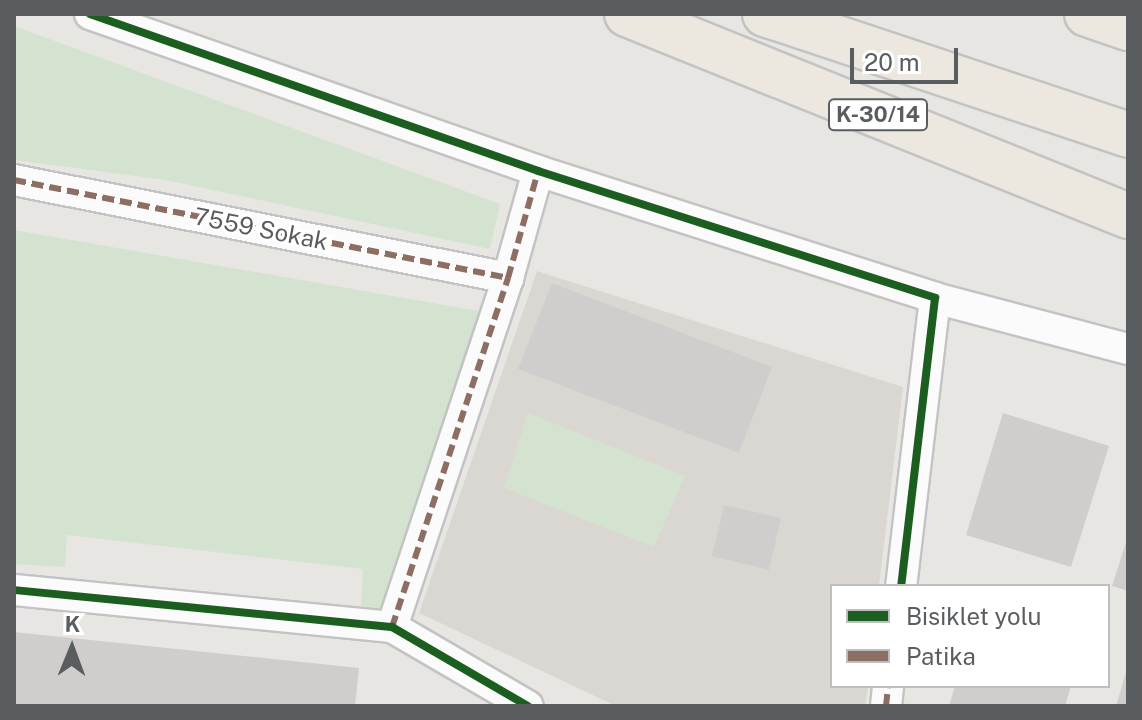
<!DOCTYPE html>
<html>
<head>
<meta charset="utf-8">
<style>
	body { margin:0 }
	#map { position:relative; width:1142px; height:720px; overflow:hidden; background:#e8e6e3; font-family:"Public Sans",sans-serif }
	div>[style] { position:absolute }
	.education>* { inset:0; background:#dad7d2 }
	.green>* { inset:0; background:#d3e3cf }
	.building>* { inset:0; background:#d0cecc }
	.roads { filter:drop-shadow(2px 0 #c4c3c4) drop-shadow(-2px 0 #c4c3c4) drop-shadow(0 2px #c4c3c4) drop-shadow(0 -2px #c4c3c4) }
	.minor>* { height:30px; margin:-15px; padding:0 15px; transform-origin:15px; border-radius:15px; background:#fcfbfb }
	.motorway>* { height:44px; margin:-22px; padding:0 22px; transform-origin:22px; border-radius:22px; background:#ece8e0 }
	.quiet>* { height:6px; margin-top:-3px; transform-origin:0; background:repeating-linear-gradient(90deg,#8d6e63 0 12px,transparent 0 18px) }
	.cycleway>* { height:8px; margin:-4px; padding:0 4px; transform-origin:4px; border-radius:4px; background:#1b5e20 }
	span { translate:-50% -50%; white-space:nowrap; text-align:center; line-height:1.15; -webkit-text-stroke:6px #fff; paint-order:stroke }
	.shield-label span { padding:2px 6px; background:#fff; border:2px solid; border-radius:6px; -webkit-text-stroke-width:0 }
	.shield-label { font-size:22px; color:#595d60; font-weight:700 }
	.street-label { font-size:24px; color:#595d60 }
	.frame { position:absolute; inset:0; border:16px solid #595d60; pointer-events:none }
	.legend { position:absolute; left:830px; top:584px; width:280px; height:104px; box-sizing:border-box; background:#fff; border:2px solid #bdbebf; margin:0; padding:10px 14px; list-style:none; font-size:24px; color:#595d60 }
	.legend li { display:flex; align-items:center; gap:16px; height:40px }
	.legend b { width:40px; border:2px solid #bdbebf }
	.north { position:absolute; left:32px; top:608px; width:80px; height:80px; -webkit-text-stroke:6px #fff; paint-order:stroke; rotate:1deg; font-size:22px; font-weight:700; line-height:32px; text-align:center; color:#595d60 }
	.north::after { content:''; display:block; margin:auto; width:28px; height:36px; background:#595d60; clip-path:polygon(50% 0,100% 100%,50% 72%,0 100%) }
	.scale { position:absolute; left:850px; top:48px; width:108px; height:36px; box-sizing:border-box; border:4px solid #595d60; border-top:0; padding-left:10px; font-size:24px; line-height:28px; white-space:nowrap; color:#595d60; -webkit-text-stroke:6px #fff; paint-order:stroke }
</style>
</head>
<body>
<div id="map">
	<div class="education">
		<div style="clip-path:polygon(537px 271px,903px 387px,879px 586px,832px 586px,832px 686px,868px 686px,865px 706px,616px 706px,419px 613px)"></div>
	</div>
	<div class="green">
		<div style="clip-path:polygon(14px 26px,500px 204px,490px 249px,166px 180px,14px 160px)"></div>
		<div style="clip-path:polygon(14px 230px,490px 313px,385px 613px,361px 608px,363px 569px,67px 535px,65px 567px,14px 564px)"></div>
		<div style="clip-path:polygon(528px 413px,685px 476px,654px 547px,504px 488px)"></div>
	</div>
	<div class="building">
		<div style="clip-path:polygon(552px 283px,772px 367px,739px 453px,518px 369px)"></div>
		<div style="clip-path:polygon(1003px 413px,1109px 446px,1071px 567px,966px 535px)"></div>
		<div style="clip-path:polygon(724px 505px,781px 518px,769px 570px,712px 556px)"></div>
		<div style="clip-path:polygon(1128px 536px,1128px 591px,1112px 586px)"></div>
		<div style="clip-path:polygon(14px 632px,359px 668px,355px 706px,14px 706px)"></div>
		<div style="clip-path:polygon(1127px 669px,1128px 706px,1116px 706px)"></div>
		<div style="clip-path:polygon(955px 686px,1071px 686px,1065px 706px,949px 706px)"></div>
	</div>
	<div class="roads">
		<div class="minor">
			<div style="left:90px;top:14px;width:475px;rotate:19.3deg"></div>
			<div style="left:538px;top:171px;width:417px;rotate:17.7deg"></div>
			<div style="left:935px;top:298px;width:290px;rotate:96.7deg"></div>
			<div style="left:14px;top:180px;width:504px;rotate:11.22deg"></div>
			<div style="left:935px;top:298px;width:200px;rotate:14.8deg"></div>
			<div style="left:14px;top:590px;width:380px;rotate:5.6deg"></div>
			<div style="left:392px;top:627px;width:157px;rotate:30.2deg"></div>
			<div style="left:392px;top:627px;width:368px;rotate:-71.6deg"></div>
			<div style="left:508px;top:278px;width:111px;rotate:-74.3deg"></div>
			<div style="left:886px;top:706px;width:20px;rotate:-84deg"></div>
		</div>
		<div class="motorway">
			<div style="left:627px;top:14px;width:540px;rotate:21.96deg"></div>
			<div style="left:765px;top:14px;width:383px;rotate:18.4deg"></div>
			<div style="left:1087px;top:14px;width:43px;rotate:18.9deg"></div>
		</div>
	</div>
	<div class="quiet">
		<div style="left:14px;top:180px;width:504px;rotate:11.22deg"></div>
		<div style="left:392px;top:627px;width:368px;rotate:-71.6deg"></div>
		<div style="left:508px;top:278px;width:111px;rotate:-74.3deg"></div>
		<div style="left:886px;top:706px;width:20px;rotate:-84deg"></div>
	</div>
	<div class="cycleway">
		<div style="left:90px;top:14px;width:475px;rotate:19.3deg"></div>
		<div style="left:538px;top:171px;width:417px;rotate:17.7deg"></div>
		<div style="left:935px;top:298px;width:290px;rotate:96.7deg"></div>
		<div style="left:14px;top:590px;width:380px;rotate:5.6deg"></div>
		<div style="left:392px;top:627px;width:157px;rotate:30.2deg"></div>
	</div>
	<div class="shield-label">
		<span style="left:878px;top:115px">K-30/14</span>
	</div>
	<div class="street-label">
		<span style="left:261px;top:229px;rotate:11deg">7559 Sokak</span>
	</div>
	<div class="frame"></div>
	<ul class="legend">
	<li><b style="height:10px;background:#1b5e20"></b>Bisiklet yolu</li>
	<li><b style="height:10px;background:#8d6e63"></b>Patika</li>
	</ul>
	<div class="north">K</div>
	<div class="scale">20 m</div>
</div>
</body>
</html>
